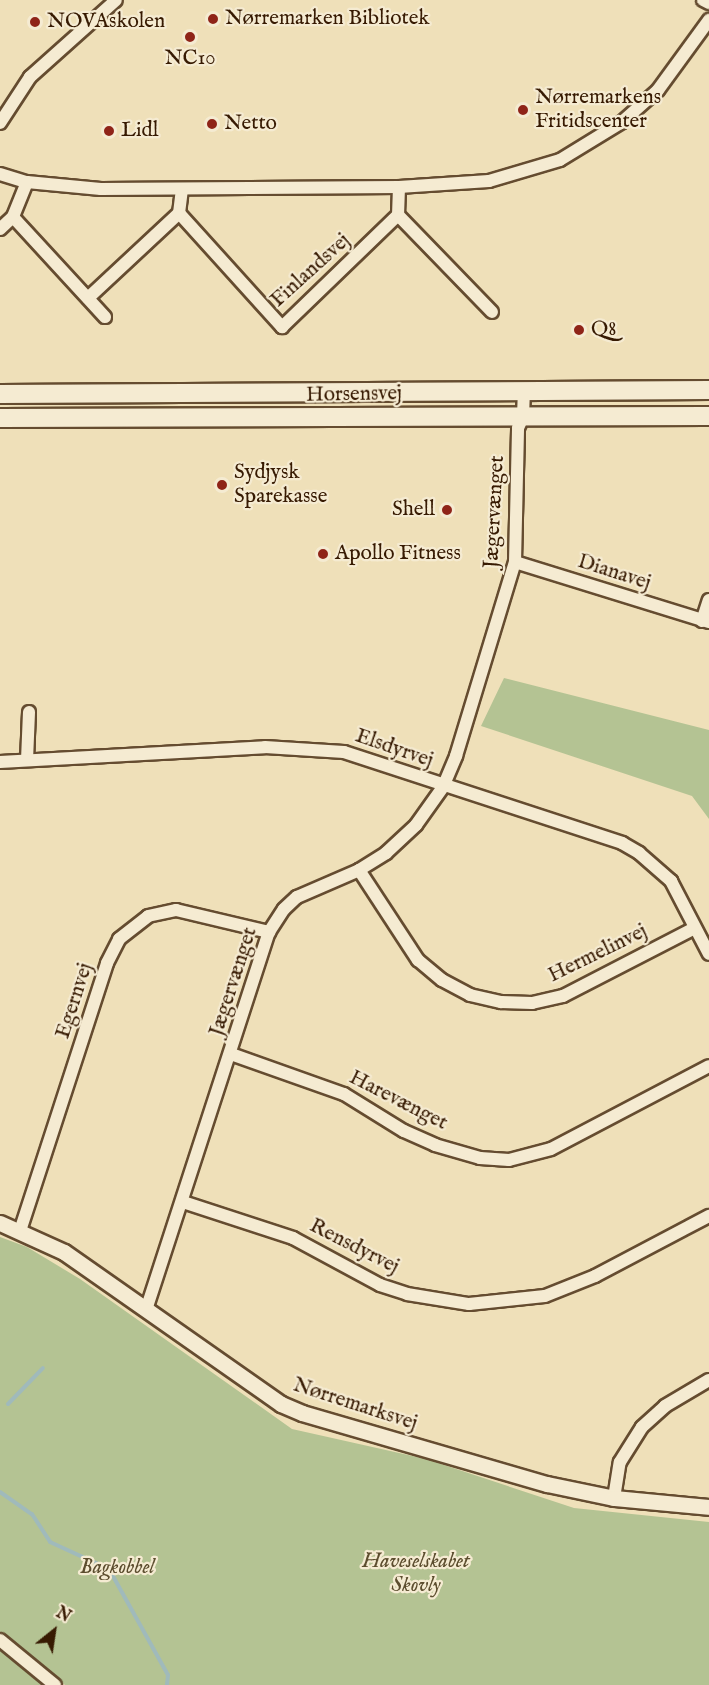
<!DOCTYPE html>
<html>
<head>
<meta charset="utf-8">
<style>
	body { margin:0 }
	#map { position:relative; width:709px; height:1685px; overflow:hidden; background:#efe0b9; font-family:"IM FELL English",serif }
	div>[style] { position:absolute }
	.green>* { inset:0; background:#b4c393 }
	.stream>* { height:4px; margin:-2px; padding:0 2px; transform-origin:2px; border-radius:2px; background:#a0babb }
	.roads { filter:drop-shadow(2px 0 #654c30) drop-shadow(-2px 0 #654c30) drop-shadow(0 2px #654c30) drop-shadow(0 -2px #654c30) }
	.minor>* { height:12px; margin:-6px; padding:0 6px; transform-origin:6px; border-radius:6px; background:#f5ebd2 }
	.tertiary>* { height:15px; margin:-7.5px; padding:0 7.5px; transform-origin:7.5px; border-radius:7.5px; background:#f5ebd2 }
	.secondary>* { height:18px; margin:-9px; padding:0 9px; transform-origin:9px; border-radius:9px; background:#f5ebd2 }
	.dots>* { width:16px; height:16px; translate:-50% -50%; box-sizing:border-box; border:3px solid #f5ebd2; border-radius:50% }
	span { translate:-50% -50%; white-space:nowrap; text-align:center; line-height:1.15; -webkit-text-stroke:4.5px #f5ebd2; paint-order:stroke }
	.poi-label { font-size:21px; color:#371a02 }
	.left { translate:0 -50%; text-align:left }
	.right { translate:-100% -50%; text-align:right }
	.street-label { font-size:21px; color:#371a02 }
	.park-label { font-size:21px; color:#5c4d2e; font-style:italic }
	.north { position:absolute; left:24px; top:1601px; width:60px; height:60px; -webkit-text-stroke:4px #f5ebd2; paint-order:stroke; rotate:30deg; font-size:16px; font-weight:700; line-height:24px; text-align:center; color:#371a02 }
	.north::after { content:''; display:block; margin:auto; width:21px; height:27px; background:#371a02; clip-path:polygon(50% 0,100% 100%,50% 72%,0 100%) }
</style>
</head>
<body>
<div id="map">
	<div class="green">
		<div style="clip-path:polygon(504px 678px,709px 730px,709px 819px,692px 796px,481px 726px)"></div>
		<div style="clip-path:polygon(0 1237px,27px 1247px,80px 1279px,292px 1429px,426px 1459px,574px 1508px,709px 1522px,709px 1685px,65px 1685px,0 1632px)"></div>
		<div style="clip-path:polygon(0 1645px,48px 1685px,0 1685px)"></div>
	</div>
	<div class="stream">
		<div style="left:8px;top:1404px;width:50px;rotate:-45.8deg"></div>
		<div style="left:0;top:1492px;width:39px;rotate:35deg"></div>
		<div style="left:32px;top:1514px;width:33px;rotate:57deg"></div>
		<div style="left:50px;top:1542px;width:65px;rotate:24.6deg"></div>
		<div style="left:109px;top:1569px;width:121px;rotate:60.9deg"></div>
		<div style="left:168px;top:1675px;width:10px;rotate:96deg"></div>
	</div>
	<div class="roads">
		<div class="minor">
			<div style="left:703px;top:0;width:7px;rotate:27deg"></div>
			<div style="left:0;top:123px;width:55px;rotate:-56.9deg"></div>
			<div style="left:30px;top:77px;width:115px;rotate:-41.8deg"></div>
			<div style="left:0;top:174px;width:28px;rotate:17deg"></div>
			<div style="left:27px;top:182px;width:74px;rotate:5.4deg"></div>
			<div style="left:101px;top:189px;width:298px;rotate:-0.4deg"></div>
			<div style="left:399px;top:187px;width:90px;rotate:-3.8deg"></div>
			<div style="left:489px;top:181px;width:74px;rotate:-16.5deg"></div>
			<div style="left:560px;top:160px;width:73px;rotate:-31.5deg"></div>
			<div style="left:622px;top:122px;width:48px;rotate:-41.6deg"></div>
			<div style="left:658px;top:90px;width:87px;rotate:-53.9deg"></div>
			<div style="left:27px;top:182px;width:38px;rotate:112deg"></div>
			<div style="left:13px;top:217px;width:136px;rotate:47.4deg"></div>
			<div style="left:399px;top:187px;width:28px;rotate:92deg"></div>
			<div style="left:398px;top:215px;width:135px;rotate:45.9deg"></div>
			<div style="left:182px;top:189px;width:24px;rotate:97deg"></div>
			<div style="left:179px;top:213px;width:154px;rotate:47.9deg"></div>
			<div style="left:282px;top:327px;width:161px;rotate:-44deg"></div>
			<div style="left:0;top:229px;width:18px;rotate:-43deg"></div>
			<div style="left:88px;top:298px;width:125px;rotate:-43deg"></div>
			<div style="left:515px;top:562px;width:203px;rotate:17.2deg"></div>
			<div style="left:702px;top:621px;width:22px;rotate:-72deg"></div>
			<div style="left:27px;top:760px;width:48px;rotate:-87.6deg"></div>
			<div style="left:0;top:762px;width:265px;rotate:-3.2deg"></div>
			<div style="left:265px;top:747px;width:79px;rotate:3.6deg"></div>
			<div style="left:344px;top:752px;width:293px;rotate:18.1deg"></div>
			<div style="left:622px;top:843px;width:20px;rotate:30deg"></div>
			<div style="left:639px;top:853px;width:43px;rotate:41.2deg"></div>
			<div style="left:671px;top:881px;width:82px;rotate:62.5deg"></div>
			<div style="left:359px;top:870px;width:108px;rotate:56.8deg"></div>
			<div style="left:418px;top:960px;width:31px;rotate:40deg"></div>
			<div style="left:442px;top:980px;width:32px;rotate:28deg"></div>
			<div style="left:470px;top:995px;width:32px;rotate:13deg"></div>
			<div style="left:501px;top:1002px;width:31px;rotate:2deg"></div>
			<div style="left:532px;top:1003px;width:32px;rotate:-13deg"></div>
			<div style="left:563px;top:996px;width:148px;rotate:-27.3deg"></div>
			<div style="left:231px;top:1054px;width:120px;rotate:19.5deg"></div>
			<div style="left:344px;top:1094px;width:70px;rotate:31.7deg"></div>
			<div style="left:404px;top:1131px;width:34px;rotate:24deg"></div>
			<div style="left:435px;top:1145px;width:47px;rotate:16.1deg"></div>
			<div style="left:480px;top:1158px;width:29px;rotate:4deg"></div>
			<div style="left:509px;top:1160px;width:43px;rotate:-14.7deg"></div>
			<div style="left:551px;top:1149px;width:178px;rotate:-27.7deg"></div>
			<div style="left:183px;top:1202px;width:116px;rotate:18.1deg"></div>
			<div style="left:293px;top:1238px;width:99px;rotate:28.4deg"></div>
			<div style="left:380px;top:1285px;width:28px;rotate:18deg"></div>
			<div style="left:407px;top:1294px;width:63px;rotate:9.2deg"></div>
			<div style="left:469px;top:1304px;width:76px;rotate:-6deg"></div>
			<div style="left:545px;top:1296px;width:54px;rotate:-21.8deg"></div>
			<div style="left:595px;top:1276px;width:129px;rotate:-27.8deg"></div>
			<div style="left:20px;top:1231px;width:282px;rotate:-72deg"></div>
			<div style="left:107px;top:963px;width:27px;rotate:-63deg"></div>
			<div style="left:119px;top:939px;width:37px;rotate:-38deg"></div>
			<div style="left:148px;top:916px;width:29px;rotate:-12deg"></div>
			<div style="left:176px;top:910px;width:96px;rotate:13.3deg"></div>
			<div style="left:146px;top:1310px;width:398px;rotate:-72deg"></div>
			<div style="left:269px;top:932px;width:27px;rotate:-57deg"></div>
			<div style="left:284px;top:909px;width:18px;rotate:-43deg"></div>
			<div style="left:297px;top:897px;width:68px;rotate:-23.5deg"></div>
			<div style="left:359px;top:870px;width:32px;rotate:-32deg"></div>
			<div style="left:386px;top:853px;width:41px;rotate:-43deg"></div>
			<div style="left:416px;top:825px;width:47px;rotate:-54.6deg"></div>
			<div style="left:443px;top:787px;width:34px;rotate:-67deg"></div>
			<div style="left:456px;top:756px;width:203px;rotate:-73.1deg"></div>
			<div style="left:515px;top:562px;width:134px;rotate:-88.7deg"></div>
			<div style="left:518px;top:428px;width:12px;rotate:-66deg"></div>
			<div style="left:523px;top:417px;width:26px;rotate:-88deg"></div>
			<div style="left:614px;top:1498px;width:36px;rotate:-81deg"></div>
			<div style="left:620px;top:1462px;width:41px;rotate:-57.8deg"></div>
			<div style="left:642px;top:1427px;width:31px;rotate:-42deg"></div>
			<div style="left:665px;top:1406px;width:51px;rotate:-30.6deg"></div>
			<div style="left:0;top:1640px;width:71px;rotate:39.3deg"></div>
		</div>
		<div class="tertiary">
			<div style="left:0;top:1223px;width:70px;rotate:24.4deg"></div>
			<div style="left:64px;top:1252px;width:265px;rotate:35deg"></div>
			<div style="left:281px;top:1404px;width:23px;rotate:23deg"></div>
			<div style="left:302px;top:1413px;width:255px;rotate:16.2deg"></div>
			<div style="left:547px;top:1484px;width:68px;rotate:11.8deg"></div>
			<div style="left:614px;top:1498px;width:95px;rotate:5.4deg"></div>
		</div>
		<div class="secondary">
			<div style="left:0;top:394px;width:709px;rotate:-0.32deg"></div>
			<div style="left:0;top:418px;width:709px;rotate:-0.16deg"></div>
		</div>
	</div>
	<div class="dots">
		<div style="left:213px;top:19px;background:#8f2418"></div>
		<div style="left:35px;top:22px;background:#8f2418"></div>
		<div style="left:190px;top:37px;background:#8f2418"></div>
		<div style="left:523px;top:110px;background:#8f2418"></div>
		<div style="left:212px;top:124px;background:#8f2418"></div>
		<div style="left:109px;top:131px;background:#8f2418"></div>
		<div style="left:579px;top:330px;background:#8f2418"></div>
		<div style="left:222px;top:485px;background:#8f2418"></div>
		<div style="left:447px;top:510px;background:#8f2418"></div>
		<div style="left:323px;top:554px;background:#8f2418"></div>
	</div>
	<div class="poi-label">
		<span class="left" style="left:225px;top:19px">Nørremarken Bibliotek</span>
		<span class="left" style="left:47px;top:22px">NOVAskolen</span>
		<span style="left:190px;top:59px">NC10</span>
		<span class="left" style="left:535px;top:110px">Nørremarkens<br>Fritidscenter</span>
		<span class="left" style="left:224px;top:124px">Netto</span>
		<span class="left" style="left:121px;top:131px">Lidl</span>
		<span class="left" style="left:591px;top:330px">Q8</span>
		<span class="left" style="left:234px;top:485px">Sydjysk<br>Sparekasse</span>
		<span class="right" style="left:435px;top:510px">Shell</span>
		<span class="left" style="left:335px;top:554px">Apollo Fitness</span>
	</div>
	<div class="street-label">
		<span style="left:311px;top:271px;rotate:-42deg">Finlandsvej</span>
		<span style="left:354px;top:395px;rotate:-1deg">Horsensvej</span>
		<span style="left:495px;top:512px;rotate:-87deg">Jægervænget</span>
		<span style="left:614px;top:573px;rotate:18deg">Dianavej</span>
		<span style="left:394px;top:749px;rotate:19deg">Elsdyrvej</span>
		<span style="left:598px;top:954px;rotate:-26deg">Hermelinvej</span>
		<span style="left:234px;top:982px;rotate:-72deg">Jægervænget</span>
		<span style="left:75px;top:1001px;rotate:-72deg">Egernvej</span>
		<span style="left:398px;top:1101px;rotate:27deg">Harevænget</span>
		<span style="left:354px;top:1247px;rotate:27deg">Rensdyrvej</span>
		<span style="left:355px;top:1405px;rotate:18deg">Nørremarksvej</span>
	</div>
	<div class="park-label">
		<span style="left:416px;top:1574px">Haveselskabet<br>Skovly</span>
		<span style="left:117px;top:1568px">Bagkobbel</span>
	</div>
	<div class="north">N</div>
</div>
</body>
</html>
